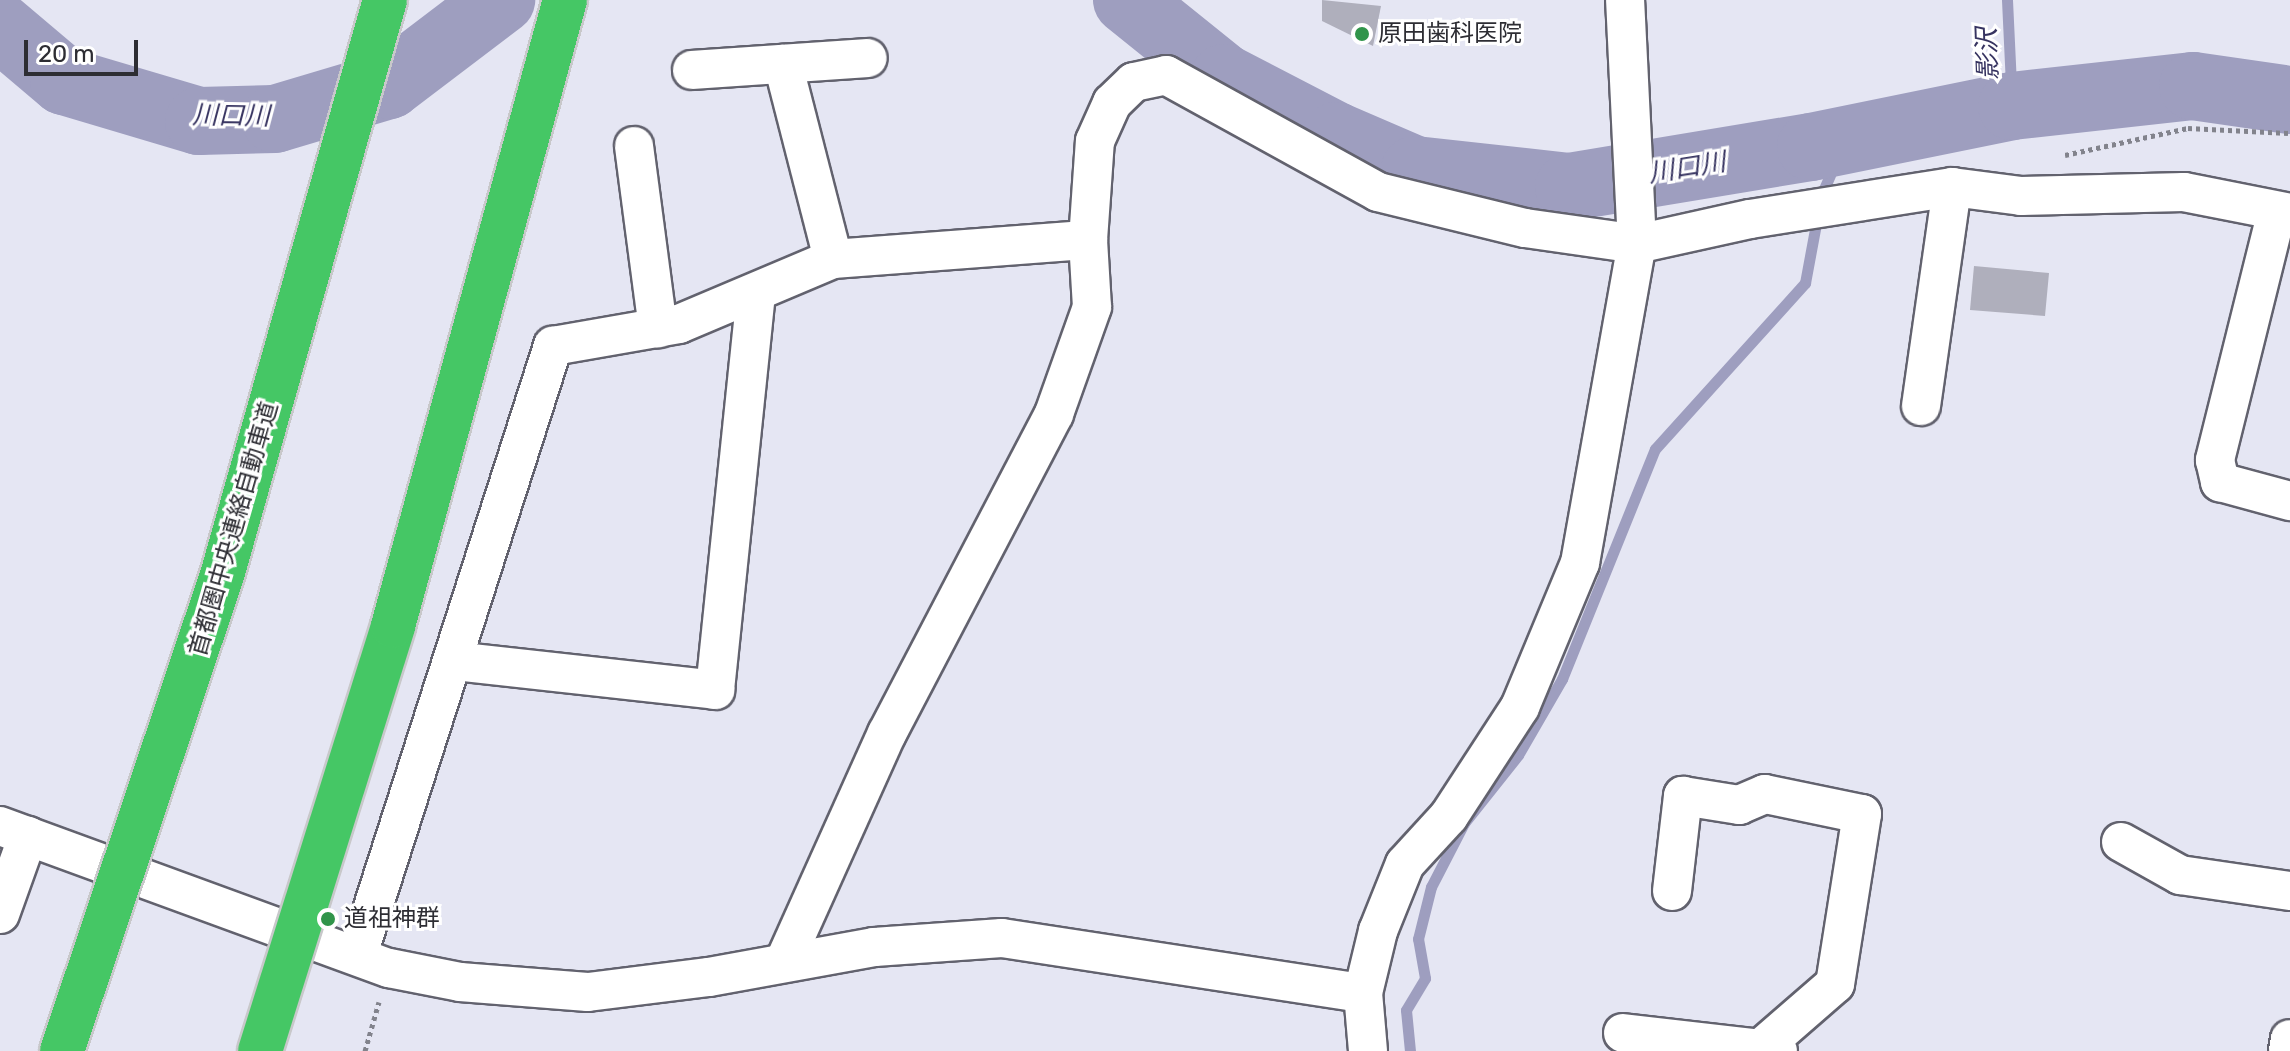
<!DOCTYPE html>
<html>
<head>
<meta charset="utf-8">
<style>
	body { margin:0 }
	#map { position:relative; width:2290px; height:1051px; overflow:hidden; background:#e5e6f3; font-family:Rubik,"Noto Sans JP",sans-serif }
	div>[style] { position:absolute }
	.stream>* { height:11px; margin:-5.5px; padding:0 5.5px; transform-origin:5.5px; border-radius:5.5px; background:#9e9ebf }
	.river>* { height:68px; margin:-34px; padding:0 34px; transform-origin:34px; border-radius:34px; background:#9e9ebf }
	.building>* { inset:0; background:#afafbc }
	.path>* { height:5px; margin-top:-2.5px; transform-origin:0; background:repeating-linear-gradient(90deg,#82838c 0 4px,transparent 0 8px) }
	.roads { filter:drop-shadow(2px 0 #62626e) drop-shadow(-2px 0 #62626e) drop-shadow(0 2px #62626e) drop-shadow(0 -2px #62626e) }
	.minor>* { height:38px; margin:-19px; padding:0 19px; transform-origin:19px; border-radius:19px; background:#fff }
	.bridges { filter:drop-shadow(2px 0 #c8c8ca) drop-shadow(-2px 0 #c8c8ca) drop-shadow(0 2px #c8c8ca) drop-shadow(0 -2px #c8c8ca) }
	.highway-bridge>* { height:44px; margin:-22px; padding:0 22px; transform-origin:22px; border-radius:22px; background:#45c765 }
	.dots>* { width:22px; height:22px; translate:-50% -50%; box-sizing:border-box; border:4px solid #fff; border-radius:50% }
	span { translate:-50% -50%; white-space:nowrap; text-align:center; line-height:1.15; -webkit-text-stroke:6px #fff; paint-order:stroke }
	.poi-label { font-size:24px; color:#2d2d33 }
	.left { translate:0 -50%; text-align:left }
	.street-label { font-size:24px; color:#2d2d33 }
	.water-label { font-size:26px; color:#363360; font-style:italic }
	.scale { position:absolute; left:24px; top:40px; width:114px; height:36px; box-sizing:border-box; border:4px solid #2d2d33; border-top:0; padding-left:10px; font-size:24px; line-height:28px; white-space:nowrap; color:#2d2d33; -webkit-text-stroke:6px #fff; paint-order:stroke }
</style>
</head>
<body>
<div id="map">
	<div class="stream">
		<div style="left:2007px;top:0;width:106px;rotate:87.3deg"></div>
		<div style="left:1824px;top:189px;width:53px;rotate:-66.8deg"></div>
		<div style="left:1410px;top:1051px;width:41px;rotate:-95.6deg"></div>
		<div style="left:1406px;top:1010px;width:37px;rotate:-59deg"></div>
		<div style="left:1425px;top:978px;width:40px;rotate:-100deg"></div>
		<div style="left:1418px;top:939px;width:54px;rotate:-76deg"></div>
		<div style="left:1431px;top:887px;width:72px;rotate:-62.7deg"></div>
		<div style="left:1464px;top:823px;width:87px;rotate:-51.5deg"></div>
		<div style="left:1518px;top:755px;width:88px;rotate:-59.9deg"></div>
		<div style="left:1562px;top:679px;width:248px;rotate:-68deg"></div>
		<div style="left:1655px;top:449px;width:224px;rotate:-47.9deg"></div>
		<div style="left:1805px;top:283px;width:55px;rotate:-79.5deg"></div>
	</div>
	<div class="river">
		<div style="left:1127px;top:0;width:124px;rotate:38.8deg"></div>
		<div style="left:1224px;top:78px;width:126px;rotate:27.4deg"></div>
		<div style="left:1336px;top:136px;width:86px;rotate:23.3deg"></div>
		<div style="left:1415px;top:170px;width:155px;rotate:6.3deg"></div>
		<div style="left:1569px;top:187px;width:245px;rotate:-9.4deg"></div>
		<div style="left:1811px;top:147px;width:205px;rotate:-11.5deg"></div>
		<div style="left:2012px;top:106px;width:182px;rotate:-6.3deg"></div>
		<div style="left:2193px;top:86px;width:98px;rotate:8.2deg"></div>
		<div style="left:0;top:27px;width:84px;rotate:40.2deg"></div>
		<div style="left:64px;top:81px;width:141px;rotate:16.5deg"></div>
		<div style="left:199px;top:121px;width:76px;rotate:-1.5deg"></div>
		<div style="left:275px;top:119px;width:119px;rotate:-16.6deg"></div>
		<div style="left:389px;top:85px;width:141px;rotate:-37.2deg"></div>
	</div>
	<div class="building">
		<div style="clip-path:polygon(1322px 0,1381px 6px,1373px 46px,1322px 21px)"></div>
		<div style="clip-path:polygon(1974px 266px,2049px 273px,2045px 316px,1970px 310px)"></div>
	</div>
	<div class="path">
		<div style="left:2065px;top:155px;width:126px;rotate:-12.4deg"></div>
		<div style="left:2188px;top:128px;width:102px;rotate:2.8deg"></div>
		<div style="left:365px;top:1051px;width:51px;rotate:-74.1deg"></div>
	</div>
	<div class="roads">
		<div class="minor">
			<div style="left:783px;top:64px;width:201px;rotate:75.6deg"></div>
			<div style="left:692px;top:70px;width:176px;rotate:-3.9deg"></div>
			<div style="left:634px;top:146px;width:184px;rotate:82.5deg"></div>
			<div style="left:2277px;top:211px;width:257px;rotate:104deg"></div>
			<div style="left:2215px;top:460px;width:23px;rotate:77deg"></div>
			<div style="left:2220px;top:482px;width:73px;rotate:15.2deg"></div>
			<div style="left:1088px;top:240px;width:99px;rotate:-86deg"></div>
			<div style="left:1095px;top:141px;width:42px;rotate:-65.9deg"></div>
			<div style="left:1112px;top:103px;width:30px;rotate:-44deg"></div>
			<div style="left:1134px;top:82px;width:33px;rotate:-12deg"></div>
			<div style="left:1166px;top:75px;width:242px;rotate:28.9deg"></div>
			<div style="left:1378px;top:192px;width:151px;rotate:13.8deg"></div>
			<div style="left:1525px;top:228px;width:113px;rotate:8.1deg"></div>
			<div style="left:1637px;top:244px;width:116px;rotate:-12.5deg"></div>
			<div style="left:1750px;top:219px;width:205px;rotate:-9deg"></div>
			<div style="left:1952px;top:187px;width:70px;rotate:7.4deg"></div>
			<div style="left:2021px;top:196px;width:163px;rotate:-1.4deg"></div>
			<div style="left:2184px;top:192px;width:108px;rotate:11.2deg"></div>
			<div style="left:1921px;top:406px;width:221px;rotate:-81.9deg"></div>
			<div style="left:454px;top:661px;width:263px;rotate:6.3deg"></div>
			<div style="left:715px;top:690px;width:398px;rotate:-84.1deg"></div>
			<div style="left:0;top:826px;width:414px;rotate:20.1deg"></div>
			<div style="left:389px;top:968px;width:72px;rotate:11.2deg"></div>
			<div style="left:460px;top:982px;width:128px;rotate:4.5deg"></div>
			<div style="left:588px;top:992px;width:122px;rotate:-7.1deg"></div>
			<div style="left:709px;top:977px;width:168px;rotate:-10.3deg"></div>
			<div style="left:874px;top:947px;width:128px;rotate:-4deg"></div>
			<div style="left:1002px;top:938px;width:365px;rotate:8.7deg"></div>
			<div style="left:2121px;top:842px;width:68px;rotate:29.2deg"></div>
			<div style="left:2180px;top:875px;width:111px;rotate:8.3deg"></div>
			<div style="left:1672px;top:891px;width:96px;rotate:-83.4deg"></div>
			<div style="left:1683px;top:796px;width:57px;rotate:9.1deg"></div>
			<div style="left:1739px;top:805px;width:28px;rotate:-23deg"></div>
			<div style="left:1765px;top:794px;width:99px;rotate:11.7deg"></div>
			<div style="left:1862px;top:814px;width:172px;rotate:99deg"></div>
			<div style="left:1835px;top:984px;width:102px;rotate:139deg"></div>
			<div style="left:0;top:914px;width:83px;rotate:-70.3deg"></div>
			<div style="left:358px;top:954px;width:639px;rotate:-72.22deg"></div>
			<div style="left:553px;top:346px;width:128px;rotate:-9.9deg"></div>
			<div style="left:679px;top:324px;width:167px;rotate:-22.9deg"></div>
			<div style="left:833px;top:259px;width:256px;rotate:-4.3deg"></div>
			<div style="left:1088px;top:240px;width:67px;rotate:86.6deg"></div>
			<div style="left:1092px;top:307px;width:114px;rotate:109.6deg"></div>
			<div style="left:1054px;top:414px;width:360px;rotate:117.6deg"></div>
			<div style="left:887px;top:733px;width:249px;rotate:114.2deg"></div>
			<div style="left:1623px;top:1033px;width:156px;rotate:6.6deg"></div>
			<div style="left:1368px;top:1051px;width:58px;rotate:-94.9deg"></div>
			<div style="left:1363px;top:993px;width:64px;rotate:-76.4deg"></div>
			<div style="left:1378px;top:931px;width:72px;rotate:-68.1deg"></div>
			<div style="left:1405px;top:864px;width:65px;rotate:-47.5deg"></div>
			<div style="left:1449px;top:816px;width:130px;rotate:-56.9deg"></div>
			<div style="left:1520px;top:707px;width:156px;rotate:-67.4deg"></div>
			<div style="left:1580px;top:563px;width:324px;rotate:-79.9deg"></div>
			<div style="left:1637px;top:244px;width:244px;rotate:-92.8deg"></div>
			<div style="left:2288px;top:1051px;width:12px;rotate:-81deg"></div>
		</div>
	</div>
	<div class="bridges">
		<div class="highway-bridge">
			<div style="left:62px;top:1051px;width:505px;rotate:-71.42deg"></div>
			<div style="left:223px;top:572px;width:594px;rotate:-74.19deg"></div>
			<div style="left:260px;top:1051px;width:445px;rotate:-72.6deg"></div>
			<div style="left:393px;top:626px;width:649px;rotate:-74.64deg"></div>
		</div>
	</div>
	<div class="dots">
		<div style="left:1362px;top:34px;background:#30944a"></div>
		<div style="left:328px;top:919px;background:#30944a"></div>
	</div>
	<div class="poi-label">
		<span class="left" style="left:1378px;top:34px">原田歯科医院</span>
		<span class="left" style="left:344px;top:919px">道祖神群</span>
	</div>
	<div class="street-label">
		<span style="left:234px;top:529px;rotate:-74deg">首都圏中央連絡自動車道</span>
	</div>
	<div class="water-label">
		<span style="left:1988px;top:54px;rotate:-92deg">影沢</span>
		<span style="left:231px;top:116px;rotate:1deg">川口川</span>
		<span style="left:1687px;top:168px;rotate:-9deg">川口川</span>
	</div>
	<div class="scale">20 m</div>
</div>
</body>
</html>
